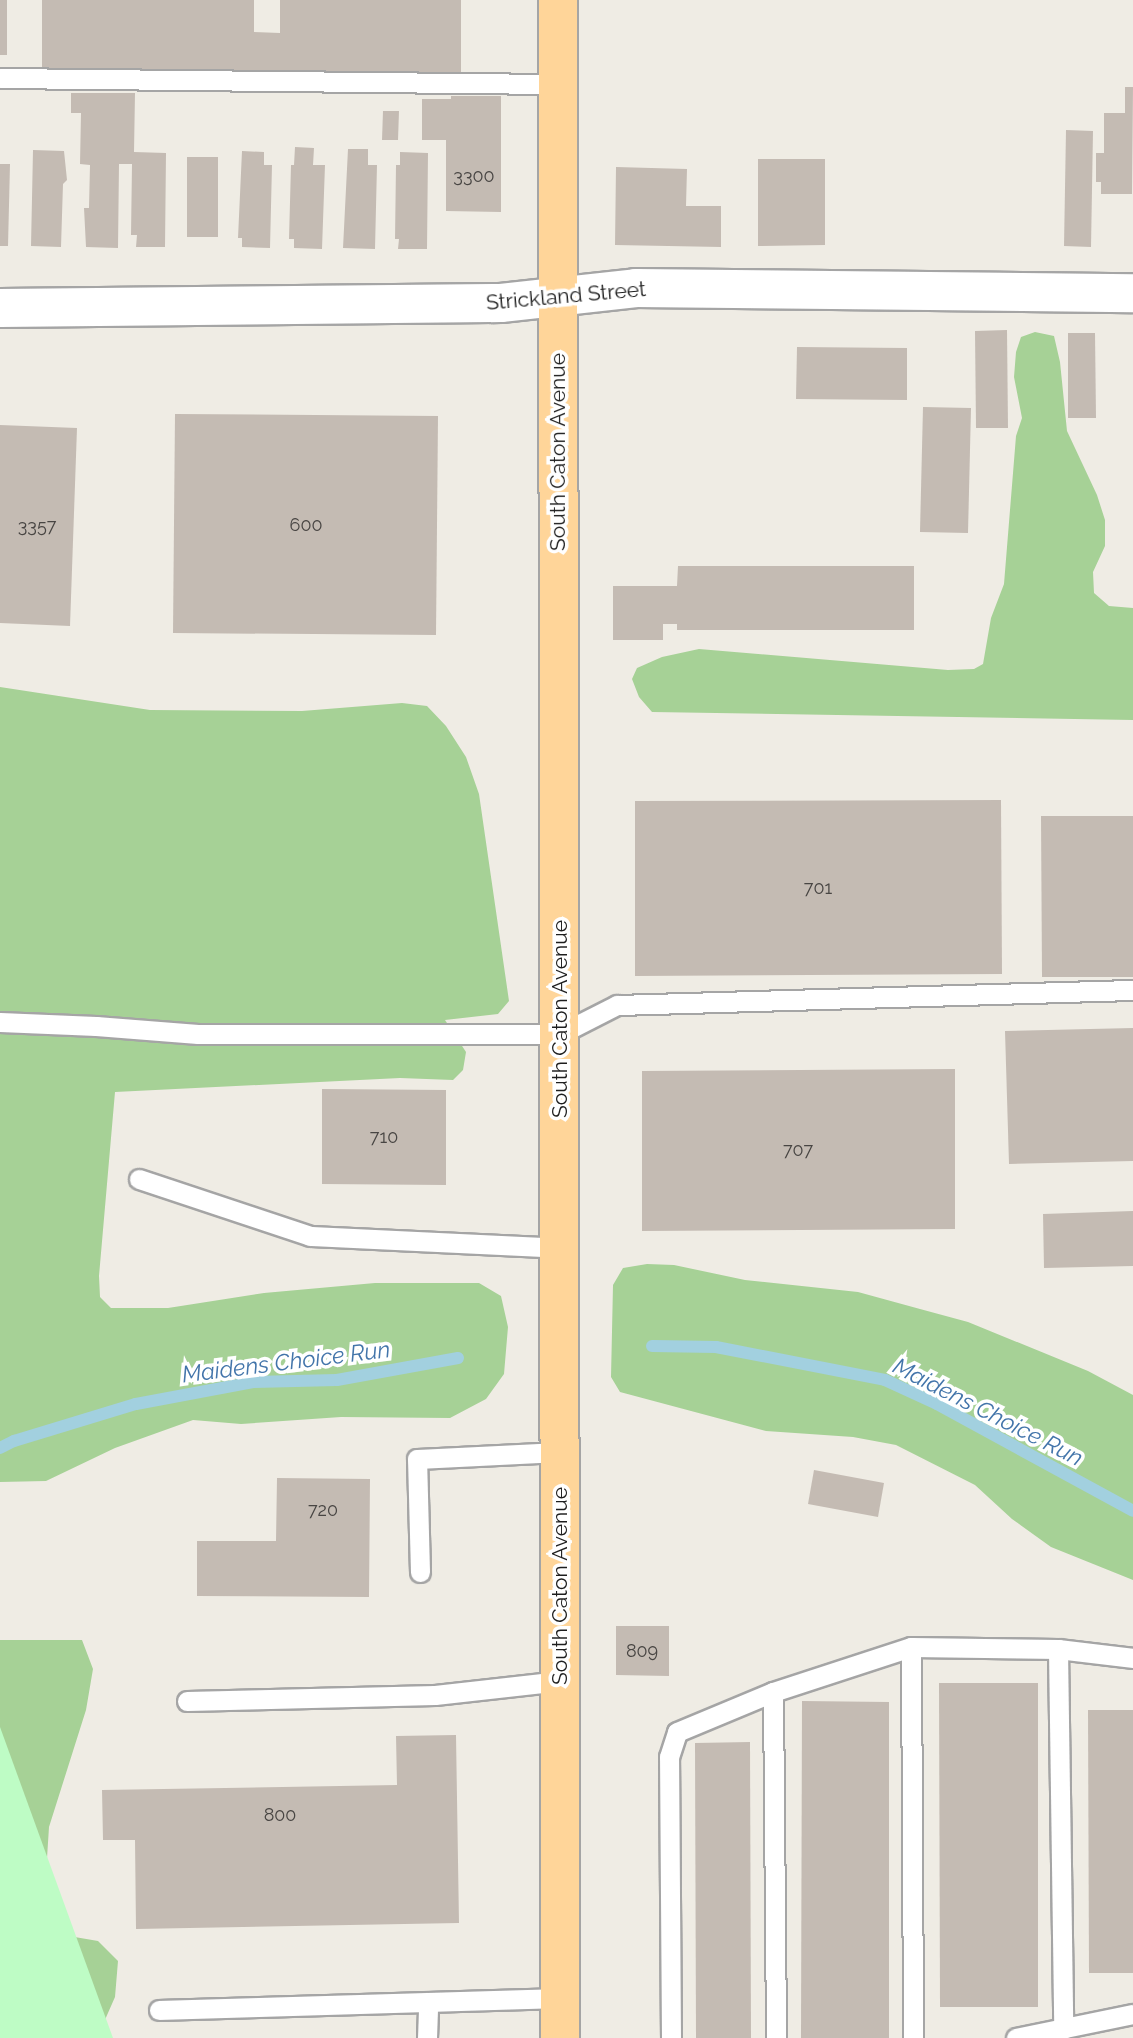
<!DOCTYPE html>
<html>
<head>
<meta charset="utf-8">
<style>
	body { margin:0 }
	#map { position:relative; width:1133px; height:2038px; overflow:hidden; background:#efece4; font-family:Raleway,sans-serif }
	div>[style] { position:absolute }
	.forest>* { inset:0; background:#a6d196 }
	.park>* { inset:0; background:#befcc5 }
	.stream>* { height:12px; margin:-6px; padding:0 6px; transform-origin:6px; border-radius:6px; background:#a2d0df }
	.building>* { inset:0; background:#c4bbb3 }
	.roads { filter:drop-shadow(2px 0 #a5a5a5) drop-shadow(-2px 0 #a5a5a5) drop-shadow(0 2px #a5a5a5) drop-shadow(0 -2px #a5a5a5) }
	.service>* { height:19px; margin:-9.5px; padding:0 9.5px; transform-origin:9.5px; border-radius:9.5px; background:#fff }
	.minor>* { height:38px; margin:-19px; padding:0 19px; transform-origin:19px; border-radius:19px; background:#fff }
	.primary>* { height:38px; margin:-19px; padding:0 19px; transform-origin:19px; border-radius:19px; background:#ffd599 }
	span { translate:-50% -50%; white-space:nowrap; text-align:center; line-height:1.15; -webkit-text-stroke:7px #fff; paint-order:stroke }
	.number-label { font-size:18px; color:#484543 }
	.number-label span { -webkit-text-stroke-width:0 }
	.street-label { font-size:21px; color:#1e1e1e }
	.water-label { font-size:23px; color:#4375aa; font-style:italic }
</style>
</head>
<body>
<div id="map">
	<div class="forest">
		<div style="clip-path:polygon(1035px 332px,1054px 336px,1060px 362px,1067px 431px,1097px 495px,1105px 520px,1105px 546px,1093px 572px,1094px 593px,1109px 606px,1133px 608px,1133px 720px,652px 712px,639px 697px,632px 679px,637px 668px,662px 657px,699px 649px,948px 670px,974px 669px,983px 664px,991px 618px,1004px 584px,1016px 436px,1022px 418px,1014px 377px,1016px 352px,1021px 337px)"></div>
		<div style="clip-path:polygon(0 687px,150px 710px,302px 711px,402px 703px,427px 706px,446px 726px,466px 757px,479px 794px,509px 1001px,498px 1014px,445px 1020px,466px 1052px,463px 1070px,453px 1080px,400px 1078px,115px 1092px,99px 1276px,100px 1297px,111px 1308px,168px 1308px,264px 1293px,375px 1283px,479px 1283px,501px 1296px,508px 1327px,504px 1374px,486px 1399px,450px 1418px,341px 1417px,241px 1424px,193px 1420px,115px 1448px,46px 1481px,0 1482px)"></div>
		<div style="clip-path:polygon(647px 1264px,674px 1265px,745px 1280px,858px 1292px,920px 1309px,968px 1322px,1088px 1371px,1133px 1395px,1133px 1580px,1051px 1547px,1012px 1519px,975px 1485px,896px 1445px,853px 1437px,766px 1431px,620px 1392px,611px 1377px,613px 1285px,623px 1268px)"></div>
		<div style="clip-path:polygon(0 1640px,82px 1640px,93px 1669px,86px 1710px,49px 1827px,44px 1905px,63px 1935px,98px 1941px,118px 1961px,115px 1997px,97px 2038px,0 2038px)"></div>
	</div>
	<div class="park">
		<div style="clip-path:polygon(0 1727px,113px 2038px,0 2038px)"></div>
	</div>
	<div class="stream">
		<div style="left:652px;top:1346px;width:64px;rotate:0.9deg"></div>
		<div style="left:716px;top:1347px;width:172px;rotate:11deg"></div>
		<div style="left:885px;top:1380px;width:57px;rotate:24.8deg"></div>
		<div style="left:937px;top:1404px;width:223px;rotate:28.6deg"></div>
		<div style="left:0;top:1448px;width:16px;rotate:-27deg"></div>
		<div style="left:14px;top:1441px;width:127px;rotate:-16.9deg"></div>
		<div style="left:136px;top:1404px;width:119px;rotate:-10.6deg"></div>
		<div style="left:253px;top:1382px;width:84px;rotate:-1.4deg"></div>
		<div style="left:337px;top:1380px;width:123px;rotate:-10.3deg"></div>
	</div>
	<div class="building">
		<div style="clip-path:polygon(0 0,7px 0,7px 55px,0 55px)"></div>
		<div style="clip-path:polygon(42px 0,254px 0,254px 32px,280px 33px,280px 0,461px 0,461px 73px,42px 72px)"></div>
		<div style="clip-path:polygon(1125px 87px,1133px 87px,1132px 194px,1101px 194px,1101px 182px,1096px 182px,1096px 153px,1104px 153px,1104px 113px,1125px 113px)"></div>
		<div style="clip-path:polygon(71px 93px,135px 93px,134px 152px,166px 153px,165px 247px,136px 247px,137px 235px,131px 235px,132px 164px,119px 164px,118px 248px,86px 247px,84px 208px,89px 208px,90px 165px,80px 164px,81px 113px,71px 113px)"></div>
		<div style="clip-path:polygon(451px 96px,501px 96px,501px 212px,446px 211px,446px 140px,422px 140px,422px 99px,451px 99px)"></div>
		<div style="clip-path:polygon(383px 111px,399px 111px,398px 140px,382px 140px)"></div>
		<div style="clip-path:polygon(1066px 130px,1093px 131px,1091px 247px,1064px 246px)"></div>
		<div style="clip-path:polygon(295px 147px,314px 148px,313px 165px,325px 165px,322px 249px,294px 248px,294px 239px,289px 239px,291px 165px,294px 165px)"></div>
		<div style="clip-path:polygon(348px 149px,368px 149px,368px 165px,377px 165px,375px 249px,343px 248px)"></div>
		<div style="clip-path:polygon(33px 150px,64px 151px,67px 180px,63px 184px,61px 247px,31px 246px)"></div>
		<div style="clip-path:polygon(242px 151px,264px 152px,264px 165px,272px 165px,270px 248px,242px 247px,242px 238px,238px 238px)"></div>
		<div style="clip-path:polygon(400px 152px,428px 153px,427px 249px,398px 249px,399px 239px,395px 239px,396px 165px,400px 165px)"></div>
		<div style="clip-path:polygon(187px 157px,218px 157px,218px 237px,187px 237px)"></div>
		<div style="clip-path:polygon(758px 159px,825px 159px,825px 245px,758px 246px)"></div>
		<div style="clip-path:polygon(0 164px,10px 164px,8px 246px,0 246px)"></div>
		<div style="clip-path:polygon(616px 167px,687px 169px,686px 206px,721px 206px,721px 247px,615px 245px)"></div>
		<div style="clip-path:polygon(1007px 330px,1008px 428px,976px 428px,975px 331px)"></div>
		<div style="clip-path:polygon(1068px 333px,1095px 333px,1096px 418px,1068px 418px)"></div>
		<div style="clip-path:polygon(797px 347px,907px 348px,907px 400px,796px 399px)"></div>
		<div style="clip-path:polygon(923px 407px,971px 408px,968px 533px,920px 532px)"></div>
		<div style="clip-path:polygon(175px 414px,438px 416px,436px 635px,173px 633px)"></div>
		<div style="clip-path:polygon(0 425px,77px 428px,70px 626px,0 623px)"></div>
		<div style="clip-path:polygon(678px 566px,914px 566px,914px 630px,677px 630px,677px 624px,663px 624px,663px 640px,613px 640px,613px 586px,677px 586px)"></div>
		<div style="clip-path:polygon(1001px 800px,1002px 974px,635px 976px,635px 801px)"></div>
		<div style="clip-path:polygon(1041px 816px,1133px 816px,1133px 977px,1042px 977px)"></div>
		<div style="clip-path:polygon(1133px 1028px,1133px 1161px,1009px 1164px,1005px 1031px)"></div>
		<div style="clip-path:polygon(955px 1069px,955px 1229px,642px 1231px,642px 1071px)"></div>
		<div style="clip-path:polygon(322px 1089px,446px 1090px,446px 1185px,322px 1184px)"></div>
		<div style="clip-path:polygon(1133px 1211px,1133px 1266px,1044px 1268px,1043px 1214px)"></div>
		<div style="clip-path:polygon(814px 1470px,884px 1483px,878px 1517px,808px 1504px)"></div>
		<div style="clip-path:polygon(277px 1478px,370px 1479px,369px 1597px,197px 1596px,197px 1541px,276px 1541px)"></div>
		<div style="clip-path:polygon(616px 1626px,669px 1626px,669px 1676px,616px 1675px)"></div>
		<div style="clip-path:polygon(939px 1683px,1038px 1683px,1038px 2007px,940px 2007px)"></div>
		<div style="clip-path:polygon(802px 1701px,889px 1702px,889px 2038px,801px 2038px)"></div>
		<div style="clip-path:polygon(1088px 1710px,1133px 1710px,1133px 1973px,1089px 1973px)"></div>
		<div style="clip-path:polygon(456px 1735px,459px 1923px,136px 1929px,135px 1840px,103px 1840px,102px 1790px,397px 1785px,396px 1736px)"></div>
		<div style="clip-path:polygon(750px 1742px,751px 2038px,696px 2038px,695px 1743px)"></div>
	</div>
	<div class="roads">
		<div class="service">
			<div style="left:0;top:78px;width:558px;rotate:0.62deg"></div>
			<div style="left:0;top:1022px;width:96px;rotate:2.4deg"></div>
			<div style="left:96px;top:1026px;width:102px;rotate:4.5deg"></div>
			<div style="left:198px;top:1034px;width:362px"></div>
			<div style="left:560px;top:1034px;width:64px;rotate:-27deg"></div>
			<div style="left:617px;top:1005px;width:516px;rotate:-1.67deg"></div>
			<div style="left:139px;top:1179px;width:180px;rotate:18.4deg"></div>
			<div style="left:310px;top:1236px;width:250px;rotate:2.7deg"></div>
			<div style="left:420px;top:1572px;width:113px;rotate:-91.5deg"></div>
			<div style="left:417px;top:1459px;width:143px;rotate:-2.8deg"></div>
			<div style="left:911px;top:1647px;width:391px;rotate:89.7deg"></div>
			<div style="left:1058px;top:1649px;width:380px;rotate:89.2deg"></div>
			<div style="left:773px;top:1692px;width:346px;rotate:89.5deg"></div>
			<div style="left:187px;top:1701px;width:248px;rotate:-1.4deg"></div>
			<div style="left:435px;top:1695px;width:126px;rotate:-6.4deg"></div>
			<div style="left:159px;top:2010px;width:401px;rotate:-1.7deg"></div>
			<div style="left:427px;top:2038px;width:36px;rotate:-88deg"></div>
			<div style="left:671px;top:2038px;width:281px;rotate:-90.4deg"></div>
			<div style="left:669px;top:1757px;width:26px;rotate:-72deg"></div>
			<div style="left:677px;top:1732px;width:104px;rotate:-22.6deg"></div>
			<div style="left:773px;top:1692px;width:145px;rotate:-18.1deg"></div>
			<div style="left:911px;top:1647px;width:147px;rotate:0.8deg"></div>
			<div style="left:1058px;top:1649px;width:76px;rotate:6.8deg"></div>
			<div style="left:1016px;top:2038px;width:119px;rotate:-11.6deg"></div>
		</div>
		<div class="minor">
			<div style="left:0;top:308px;width:501px;rotate:-0.57deg"></div>
			<div style="left:501px;top:303px;width:136px;rotate:-6.3deg"></div>
			<div style="left:636px;top:288px;width:497px;rotate:0.6deg"></div>
		</div>
		<div class="primary">
			<div style="left:558px;top:0;width:2038px;rotate:89.94deg"></div>
		</div>
	</div>
	<div class="number-label">
		<span style="left:474px;top:176px">3300</span>
		<span style="left:306px;top:525px">600</span>
		<span style="left:37px;top:526px">3357</span>
		<span style="left:818px;top:888px">701</span>
		<span style="left:384px;top:1137px">710</span>
		<span style="left:798px;top:1150px">707</span>
		<span style="left:323px;top:1510px">720</span>
		<span style="left:642px;top:1651px">809</span>
		<span style="left:280px;top:1815px">800</span>
	</div>
	<div class="street-label">
		<span style="left:566px;top:296px;rotate:-5deg">Strickland Street</span>
		<span style="left:558px;top:452px;rotate:-90deg">South Caton Avenue</span>
		<span style="left:560px;top:1019px;rotate:-90deg">South Caton Avenue</span>
		<span style="left:560px;top:1586px;rotate:-90deg">South Caton Avenue</span>
	</div>
	<div class="water-label">
		<span style="left:286px;top:1362px;rotate:-7deg">Maidens Choice Run</span>
		<span style="left:988px;top:1412px;rotate:27deg">Maidens Choice Run</span>
	</div>
</div>
</body>
</html>
